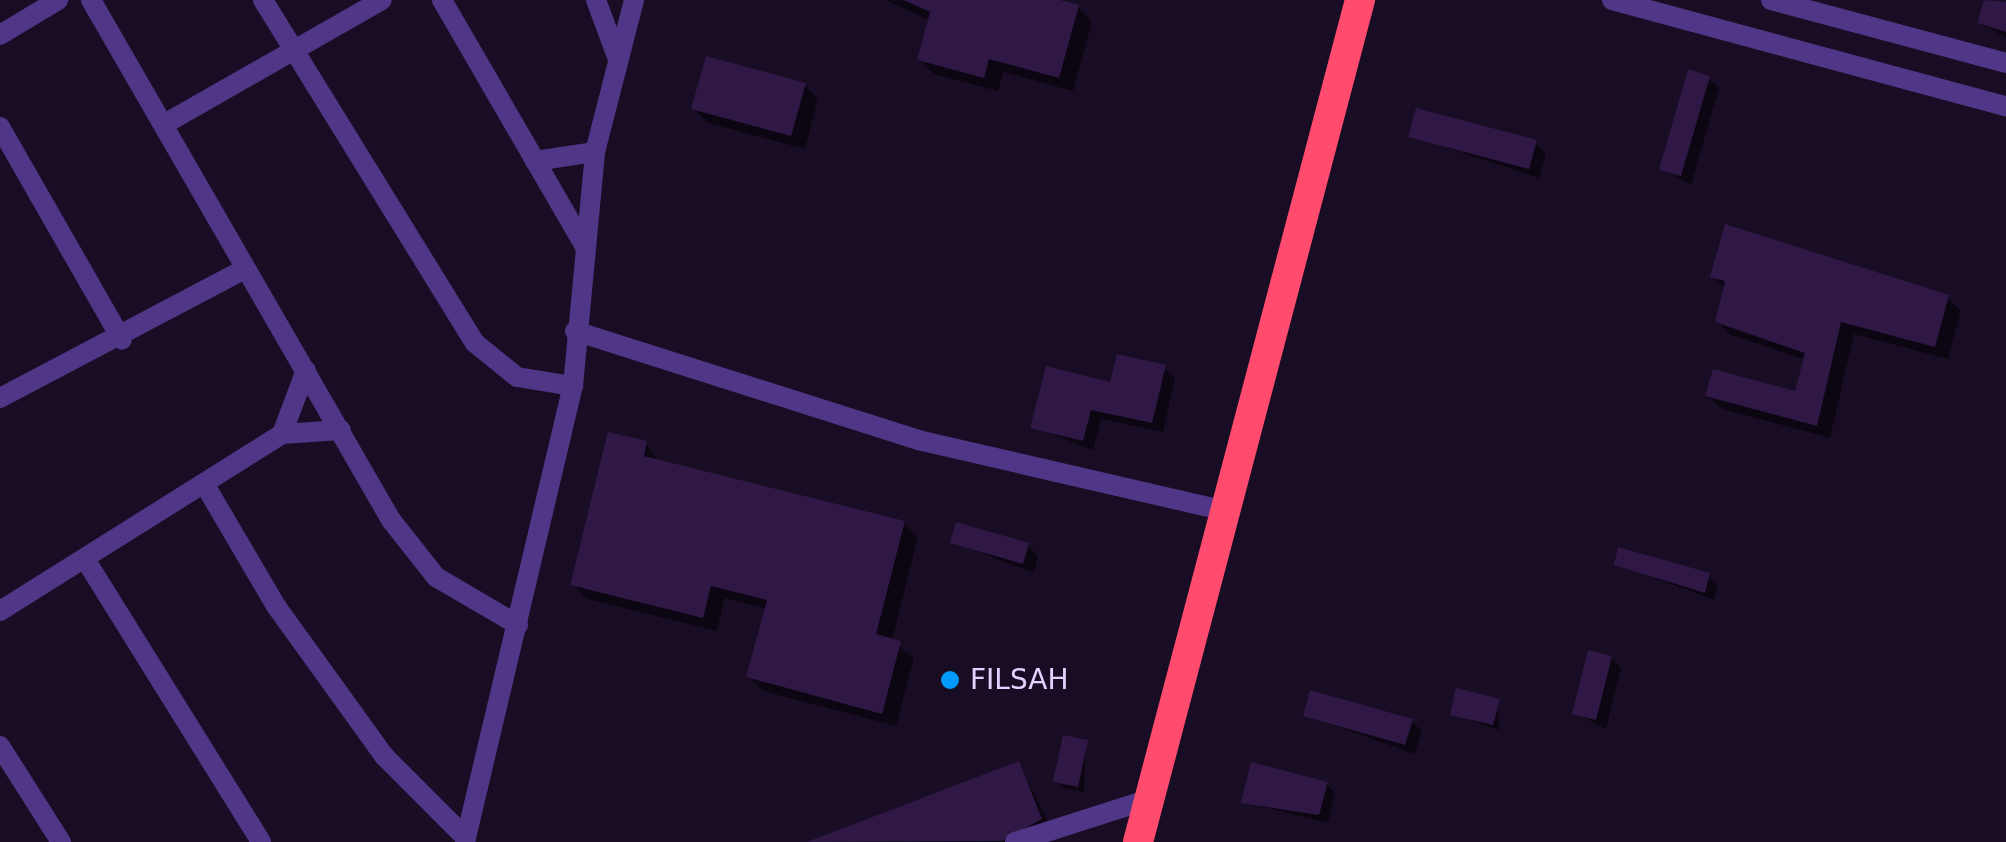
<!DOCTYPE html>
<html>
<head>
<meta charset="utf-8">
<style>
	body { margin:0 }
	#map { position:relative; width:2006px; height:842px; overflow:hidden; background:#180d24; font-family:"DejaVu Sans",sans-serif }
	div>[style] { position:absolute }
	.shadow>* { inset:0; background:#0007 }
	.building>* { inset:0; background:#2f1846 }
	.street>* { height:20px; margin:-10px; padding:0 10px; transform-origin:10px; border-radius:10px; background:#503686 }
	.highway>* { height:30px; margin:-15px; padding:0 15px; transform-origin:15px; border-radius:15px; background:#ff4c6e }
	.dots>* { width:28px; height:28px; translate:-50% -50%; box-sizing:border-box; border:5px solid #180d24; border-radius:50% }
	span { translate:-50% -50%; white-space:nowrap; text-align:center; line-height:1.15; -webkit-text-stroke:8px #180d24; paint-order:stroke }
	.poi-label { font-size:28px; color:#e3d1ff }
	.left { translate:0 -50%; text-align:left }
</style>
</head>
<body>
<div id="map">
	<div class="shadow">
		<div style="clip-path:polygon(886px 0,1078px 7px,1092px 22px,1073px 91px,1003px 72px,998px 91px,934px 74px,919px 60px,930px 21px)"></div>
		<div style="clip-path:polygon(1987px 0,2006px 5px,2006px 38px,1980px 23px)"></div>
		<div style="clip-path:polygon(1708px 78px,1719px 88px,1691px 185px,1662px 169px)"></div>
		<div style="clip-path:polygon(804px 85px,818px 99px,805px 149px,708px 123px,694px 109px)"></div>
		<div style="clip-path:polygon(1411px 136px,1535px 143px,1546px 153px,1539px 178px)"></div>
		<div style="clip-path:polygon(1713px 277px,1948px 298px,1961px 311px,1948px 359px,1854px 334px,1830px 438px,1722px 409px,1708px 396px,1797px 394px,1806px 360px,1731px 335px,1717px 321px,1726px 289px)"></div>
		<div style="clip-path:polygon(1164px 367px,1175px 378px,1163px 432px,1101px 419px,1093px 450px,1033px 427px)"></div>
		<div style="clip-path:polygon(646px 444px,659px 463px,904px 523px,918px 537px,892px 641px,914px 658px,896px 726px,763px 691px,749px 677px,767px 609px,725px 598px,717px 631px,587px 599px,573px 584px)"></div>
		<div style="clip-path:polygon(953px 542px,1028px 545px,1038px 556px,1034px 573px)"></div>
		<div style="clip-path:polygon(1617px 564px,1709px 575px,1718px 585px,1714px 600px)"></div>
		<div style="clip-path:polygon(1611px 658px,1621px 668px,1606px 729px,1575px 713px)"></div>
		<div style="clip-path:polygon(1498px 701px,1499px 730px,1452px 714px)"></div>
		<div style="clip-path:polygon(1305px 715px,1411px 721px,1422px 731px,1415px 754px)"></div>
		<div style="clip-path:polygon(1086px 743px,1084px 792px,1063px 788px,1056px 782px)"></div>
		<div style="clip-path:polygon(1019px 764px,1054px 833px,1030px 842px,834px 842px,831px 834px)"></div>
		<div style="clip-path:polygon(1327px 784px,1335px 793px,1328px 823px,1244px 802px)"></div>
	</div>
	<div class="building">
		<div style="clip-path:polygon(904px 0,1060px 0,1079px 5px,1059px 78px,989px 59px,984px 78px,917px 60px,930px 12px)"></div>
		<div style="clip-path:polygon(1984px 0,2006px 2px,2006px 32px,1977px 23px)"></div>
		<div style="clip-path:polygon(706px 56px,806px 83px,791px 136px,691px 109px)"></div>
		<div style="clip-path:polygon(1688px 69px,1710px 76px,1681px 176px,1659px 170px)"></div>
		<div style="clip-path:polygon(1416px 108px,1537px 140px,1529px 169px,1408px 137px)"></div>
		<div style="clip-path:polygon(1725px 224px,1949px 295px,1935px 347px,1841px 322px,1817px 426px,1705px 396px,1713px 369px,1795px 391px,1805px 353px,1715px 322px,1725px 281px,1710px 277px)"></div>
		<div style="clip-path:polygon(1117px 354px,1166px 365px,1152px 423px,1091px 410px,1083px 441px,1030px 428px,1046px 366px,1110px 382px)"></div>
		<div style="clip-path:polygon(608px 432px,647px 441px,644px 456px,905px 521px,876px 634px,901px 641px,882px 714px,746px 677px,767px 600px,711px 586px,703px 618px,570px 585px)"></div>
		<div style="clip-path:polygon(956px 522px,1029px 543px,1023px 564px,950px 543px)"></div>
		<div style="clip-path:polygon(1618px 547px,1710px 573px,1705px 593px,1614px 565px)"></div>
		<div style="clip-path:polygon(1588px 650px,1612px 656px,1596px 720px,1572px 714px)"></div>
		<div style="clip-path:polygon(1456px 688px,1500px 699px,1493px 725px,1450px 715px)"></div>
		<div style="clip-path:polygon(1310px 690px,1413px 719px,1405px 745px,1303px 716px)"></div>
		<div style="clip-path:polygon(1063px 735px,1088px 740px,1078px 787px,1053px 782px)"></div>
		<div style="clip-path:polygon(1019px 761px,1042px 819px,1002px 841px,807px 842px)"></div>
		<div style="clip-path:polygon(1251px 762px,1328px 782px,1319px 815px,1241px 803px)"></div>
	</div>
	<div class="street">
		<div style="left:91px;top:0;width:600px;rotate:60.02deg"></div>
		<div style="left:391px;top:520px;width:73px;rotate:51.7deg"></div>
		<div style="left:436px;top:577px;width:95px;rotate:30.3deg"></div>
		<div style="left:263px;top:0;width:403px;rotate:58.3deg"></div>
		<div style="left:475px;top:343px;width:54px;rotate:39deg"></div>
		<div style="left:517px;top:377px;width:57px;rotate:9.1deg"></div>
		<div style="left:442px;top:0;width:287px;rotate:59.9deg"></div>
		<div style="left:596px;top:0;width:63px;rotate:69.6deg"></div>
		<div style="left:1612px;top:0;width:408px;rotate:15.1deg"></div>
		<div style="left:1771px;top:0;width:243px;rotate:15deg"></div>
		<div style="left:0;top:35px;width:68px;rotate:-31.1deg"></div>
		<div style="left:168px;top:122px;width:246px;rotate:-29.7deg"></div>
		<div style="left:0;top:127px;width:245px;rotate:60.2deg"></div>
		<div style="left:535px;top:161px;width:61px;rotate:-8.5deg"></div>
		<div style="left:575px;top:331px;width:360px;rotate:17.6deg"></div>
		<div style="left:918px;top:440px;width:316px;rotate:13deg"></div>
		<div style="left:0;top:398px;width:277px;rotate:-27.8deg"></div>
		<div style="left:282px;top:434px;width:68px;rotate:-69.4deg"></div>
		<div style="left:205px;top:485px;width:140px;rotate:59.6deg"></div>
		<div style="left:276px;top:606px;width:185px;rotate:54.2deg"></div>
		<div style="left:384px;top:756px;width:116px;rotate:45deg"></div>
		<div style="left:85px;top:559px;width:333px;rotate:58.1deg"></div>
		<div style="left:0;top:611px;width:333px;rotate:-32.1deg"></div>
		<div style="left:282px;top:434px;width:59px;rotate:-3.9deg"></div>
		<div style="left:0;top:746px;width:114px;rotate:57.6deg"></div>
		<div style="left:465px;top:842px;width:469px;rotate:-76.7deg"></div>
		<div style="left:573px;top:386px;width:235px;rotate:-84.6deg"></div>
		<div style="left:595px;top:152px;width:157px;rotate:-75.6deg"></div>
		<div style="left:1015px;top:842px;width:142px;rotate:-17.7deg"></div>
	</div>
	<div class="highway">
		<div style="left:1138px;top:842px;width:871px;rotate:-75.23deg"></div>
	</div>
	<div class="dots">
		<div style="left:950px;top:680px;background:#009afc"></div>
	</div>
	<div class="poi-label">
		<span class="left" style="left:970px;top:680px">FILSAH</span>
	</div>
</div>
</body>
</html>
